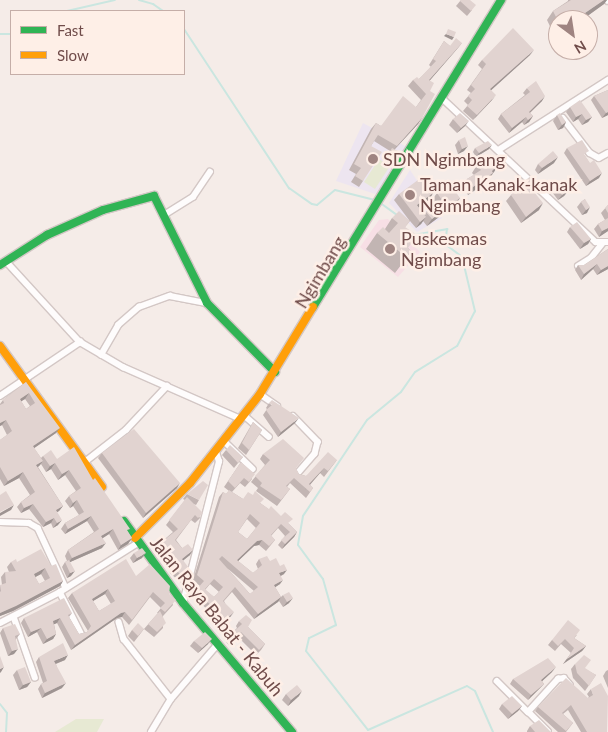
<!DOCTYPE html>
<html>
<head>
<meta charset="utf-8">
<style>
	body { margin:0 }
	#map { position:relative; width:608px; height:732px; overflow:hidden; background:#f5ece8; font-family:Lato,sans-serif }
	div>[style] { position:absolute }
	.education>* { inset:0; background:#ede5f0 }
	.medical>* { inset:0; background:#f7dfe5 }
	.green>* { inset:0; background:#e7e9d3 }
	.stream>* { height:2px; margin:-1px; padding:0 1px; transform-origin:1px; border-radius:1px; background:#cae6e0 }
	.roads { filter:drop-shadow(1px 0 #d3c7c5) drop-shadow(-1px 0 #d3c7c5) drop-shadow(0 1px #d3c7c5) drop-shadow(0 -1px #d3c7c5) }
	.street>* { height:5.5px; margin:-2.75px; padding:0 2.75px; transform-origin:2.75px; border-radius:2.75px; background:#fefcfc }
	.fast>* { height:8px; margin:-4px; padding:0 4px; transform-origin:4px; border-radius:4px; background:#30b455 }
	.slow>* { height:8px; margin:-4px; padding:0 4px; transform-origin:4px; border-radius:4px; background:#ff9f0a }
	.wall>* { inset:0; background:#c2b5b3 }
	.shaded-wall>* { inset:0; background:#9e9492 }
	.building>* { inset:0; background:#e1d3d0 }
	.dots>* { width:14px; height:14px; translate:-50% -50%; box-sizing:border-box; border:2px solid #feefe7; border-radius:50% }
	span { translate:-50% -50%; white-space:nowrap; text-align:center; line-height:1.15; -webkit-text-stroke:5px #feefe7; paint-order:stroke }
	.poi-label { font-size:18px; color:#704c4a }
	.left { translate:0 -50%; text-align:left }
	.street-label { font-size:18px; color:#704c4a }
	.legend { position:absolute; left:10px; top:10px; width:175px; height:65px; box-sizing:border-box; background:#feefe7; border:1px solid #c5aea8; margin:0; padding:6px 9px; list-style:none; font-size:15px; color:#704c4a }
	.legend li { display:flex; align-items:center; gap:10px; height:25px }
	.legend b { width:25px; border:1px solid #c5aea8 }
	.north { position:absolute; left:548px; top:10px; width:50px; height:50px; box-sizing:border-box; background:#feefe7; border:1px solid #c5aea8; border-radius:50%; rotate:149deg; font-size:14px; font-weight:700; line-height:20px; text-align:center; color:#704c4a }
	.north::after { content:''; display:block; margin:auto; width:18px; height:22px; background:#9f8481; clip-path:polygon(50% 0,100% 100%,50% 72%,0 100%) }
</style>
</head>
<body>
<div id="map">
	<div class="education">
		<div style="clip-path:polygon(363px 123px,407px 147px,378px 195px,336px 181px)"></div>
		<div style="clip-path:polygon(410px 170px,442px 218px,417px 232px,389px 203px)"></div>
	</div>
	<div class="medical">
		<div style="clip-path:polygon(388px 219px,420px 252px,398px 277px,360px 247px,379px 220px)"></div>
	</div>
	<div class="green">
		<div style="clip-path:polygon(379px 159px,390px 166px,375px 189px,364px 182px)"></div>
		<div style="clip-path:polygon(76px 719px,104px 719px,97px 732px,55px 732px)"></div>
	</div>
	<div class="stream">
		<div style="left:139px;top:0;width:15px;rotate:16deg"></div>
		<div style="left:153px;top:4px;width:12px;rotate:35deg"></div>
		<div style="left:67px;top:11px;width:49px;rotate:-12.9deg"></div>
		<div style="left:184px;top:29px;width:191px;rotate:56.6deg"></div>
		<div style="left:289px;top:188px;width:28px;rotate:35deg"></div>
		<div style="left:312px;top:204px;width:5px;rotate:11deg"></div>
		<div style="left:317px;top:205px;width:23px;rotate:-40deg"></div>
		<div style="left:335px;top:190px;width:41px;rotate:14deg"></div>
		<div style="left:0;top:34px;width:11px"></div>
		<div style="left:379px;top:202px;width:22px;rotate:36deg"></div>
		<div style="left:414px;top:235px;width:34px;rotate:-10deg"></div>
		<div style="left:447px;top:229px;width:15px;rotate:98deg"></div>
		<div style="left:445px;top:244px;width:21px;rotate:37deg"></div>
		<div style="left:462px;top:257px;width:56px;rotate:76.5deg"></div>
		<div style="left:475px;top:311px;width:39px;rotate:117deg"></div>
		<div style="left:457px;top:346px;width:49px;rotate:148.2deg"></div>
		<div style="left:415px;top:372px;width:24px;rotate:125deg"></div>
		<div style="left:401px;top:392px;width:44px;rotate:140.5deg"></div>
		<div style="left:367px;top:420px;width:115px;rotate:123.7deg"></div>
		<div style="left:303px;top:516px;width:29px;rotate:100deg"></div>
		<div style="left:298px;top:545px;width:42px;rotate:53.7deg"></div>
		<div style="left:323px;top:579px;width:48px;rotate:74.2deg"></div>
		<div style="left:336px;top:625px;width:30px;rotate:154deg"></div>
		<div style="left:309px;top:638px;width:13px;rotate:103deg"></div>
		<div style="left:306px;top:651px;width:100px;rotate:51.9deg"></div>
		<div style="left:368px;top:730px;width:108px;rotate:-24deg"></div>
		<div style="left:467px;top:686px;width:9px;rotate:32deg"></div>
		<div style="left:475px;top:691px;width:45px;rotate:66.3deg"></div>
		<div style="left:0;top:704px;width:11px;rotate:52deg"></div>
		<div style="left:7px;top:713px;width:19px;rotate:93deg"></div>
	</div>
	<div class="roads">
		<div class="street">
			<div style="left:607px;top:0;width:1px;rotate:45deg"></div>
			<div style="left:443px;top:99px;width:209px;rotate:43.1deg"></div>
			<div style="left:596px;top:242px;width:12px"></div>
			<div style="left:563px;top:118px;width:44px;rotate:52.4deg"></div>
			<div style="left:590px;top:153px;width:10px;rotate:29deg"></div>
			<div style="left:599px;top:158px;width:10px;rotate:-29deg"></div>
			<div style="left:500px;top:149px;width:128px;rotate:-32.6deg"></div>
			<div style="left:164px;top:215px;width:34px;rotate:-32deg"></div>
			<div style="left:193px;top:197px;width:30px;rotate:-56deg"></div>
			<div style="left:6px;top:261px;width:110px;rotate:47.6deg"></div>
			<div style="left:80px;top:342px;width:50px;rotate:30.2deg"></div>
			<div style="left:123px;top:367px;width:129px;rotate:23.8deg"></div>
			<div style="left:578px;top:266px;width:15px;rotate:-32deg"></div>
			<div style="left:591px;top:258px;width:18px;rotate:-52deg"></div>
			<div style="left:101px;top:355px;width:34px;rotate:-60deg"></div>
			<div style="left:118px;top:325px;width:28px;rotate:-41deg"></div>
			<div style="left:139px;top:307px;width:33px;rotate:-20deg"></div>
			<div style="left:170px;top:296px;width:38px;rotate:11deg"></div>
			<div style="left:260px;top:394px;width:21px;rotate:35deg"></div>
			<div style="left:0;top:396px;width:97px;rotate:-34deg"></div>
			<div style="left:244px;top:415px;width:33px;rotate:41deg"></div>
			<div style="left:293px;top:416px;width:36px;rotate:46deg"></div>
			<div style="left:318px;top:442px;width:12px;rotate:104deg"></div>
			<div style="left:315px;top:454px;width:28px;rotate:131deg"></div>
			<div style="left:224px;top:441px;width:40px;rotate:44deg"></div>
			<div style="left:85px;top:462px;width:52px;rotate:-38deg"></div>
			<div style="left:126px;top:430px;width:60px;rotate:-47deg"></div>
			<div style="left:0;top:522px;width:29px;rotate:2deg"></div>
			<div style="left:29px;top:523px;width:10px;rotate:29deg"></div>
			<div style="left:38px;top:528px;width:66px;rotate:65deg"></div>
			<div style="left:60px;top:592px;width:46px;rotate:62.9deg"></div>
			<div style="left:183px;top:603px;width:146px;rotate:-75.7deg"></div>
			<div style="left:219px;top:462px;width:10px;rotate:-107deg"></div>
			<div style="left:14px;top:617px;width:64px;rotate:70.7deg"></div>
			<div style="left:119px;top:622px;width:18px;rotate:74deg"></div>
			<div style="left:124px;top:639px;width:76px;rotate:51.9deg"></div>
			<div style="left:0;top:623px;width:68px;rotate:-27.3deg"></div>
			<div style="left:60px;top:592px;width:92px;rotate:-32.1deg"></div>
			<div style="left:497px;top:681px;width:44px;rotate:45deg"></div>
			<div style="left:151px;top:732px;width:39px;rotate:-59deg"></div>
			<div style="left:171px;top:699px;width:72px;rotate:-49.5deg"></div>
			<div style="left:548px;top:732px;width:28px;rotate:-135deg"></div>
			<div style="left:528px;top:712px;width:45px;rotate:-47.7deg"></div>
			<div style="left:558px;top:679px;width:6px;rotate:-9deg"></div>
			<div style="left:564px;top:678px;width:9px;rotate:49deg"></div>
		</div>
		<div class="fast">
			<div style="left:0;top:265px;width:56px;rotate:-32.6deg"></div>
			<div style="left:47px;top:235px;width:61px;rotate:-24.1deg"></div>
			<div style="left:103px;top:210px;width:53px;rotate:-15.4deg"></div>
			<div style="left:154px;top:196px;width:119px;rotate:63.6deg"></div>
			<div style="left:207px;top:303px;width:97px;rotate:45.4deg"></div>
			<div style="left:313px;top:307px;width:360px;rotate:-58.5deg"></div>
			<div style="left:124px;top:521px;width:101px;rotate:54.3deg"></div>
			<div style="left:183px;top:603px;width:169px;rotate:49.8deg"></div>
		</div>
		<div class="slow">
			<div style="left:0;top:346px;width:174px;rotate:54.1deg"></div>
			<div style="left:135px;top:538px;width:78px;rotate:-45deg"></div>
			<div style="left:190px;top:483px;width:113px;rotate:-51.8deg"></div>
			<div style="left:260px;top:394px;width:102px;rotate:-58.7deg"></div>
		</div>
	</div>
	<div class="wall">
		<div style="clip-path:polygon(461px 0,472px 10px,467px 16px,456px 6px)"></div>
		<div style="clip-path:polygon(568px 0,607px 0,604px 4px,587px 16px,588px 19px,587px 20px,558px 20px,557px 41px,547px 20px,553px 11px,568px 1px)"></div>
		<div style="clip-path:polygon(444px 41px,450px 46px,462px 43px,457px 49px,430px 80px,430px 91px,422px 118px,418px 124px,395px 149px,396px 160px,392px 165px,384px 161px,390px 151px,374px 141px,371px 146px,363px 181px,359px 187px,351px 182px,356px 174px,349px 170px,371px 129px,376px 123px,381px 126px,416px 107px,421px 100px,408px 86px,413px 80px,419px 79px,431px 67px,429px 65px)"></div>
		<div style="clip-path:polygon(530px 55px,491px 90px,492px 100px,473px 120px,463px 111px,468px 105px,464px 101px,471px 93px,467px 90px,482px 69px,478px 65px,482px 60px)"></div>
		<div style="clip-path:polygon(527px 88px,542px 101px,530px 113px,533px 116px,529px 122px,524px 125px,522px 122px,509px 133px,498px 119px,501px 114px,525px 95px,523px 93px)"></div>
		<div style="clip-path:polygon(608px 90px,608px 115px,602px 118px,591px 100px,594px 96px)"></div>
		<div style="clip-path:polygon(570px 107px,592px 117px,588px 122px,582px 125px,578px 119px,573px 122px,566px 112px)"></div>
		<div style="clip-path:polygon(557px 115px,566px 122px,563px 128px,558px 130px,553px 121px)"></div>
		<div style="clip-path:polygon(453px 119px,465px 126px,457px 133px,449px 125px)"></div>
		<div style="clip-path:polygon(459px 140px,464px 151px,458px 154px,455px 145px)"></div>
		<div style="clip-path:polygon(475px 148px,489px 149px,476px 157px,473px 152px)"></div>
		<div style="clip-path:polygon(567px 148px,585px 156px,599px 178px,586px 186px,564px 153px)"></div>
		<div style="clip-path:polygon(554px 163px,538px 174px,535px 170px,538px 164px)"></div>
		<div style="clip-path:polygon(499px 164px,488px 181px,468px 195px,462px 187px,467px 179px,474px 175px,472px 173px,477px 165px)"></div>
		<div style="clip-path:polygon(523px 182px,539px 210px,521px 223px,506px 201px,511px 195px,518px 189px)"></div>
		<div style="clip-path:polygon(556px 187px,568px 191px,564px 196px,558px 200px,552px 192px)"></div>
		<div style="clip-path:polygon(433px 193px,429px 200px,419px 207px,424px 215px,426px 212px,436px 205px,432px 200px,437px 193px,460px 198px,455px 205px,427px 226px,423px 221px,421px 224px,416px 228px,410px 221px,405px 227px,408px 248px,411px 251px,395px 273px,366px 249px,377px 233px,385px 229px,392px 218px,409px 220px,394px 200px,399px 194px)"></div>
		<div style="clip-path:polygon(585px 199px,587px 213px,582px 215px,577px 207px,581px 202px)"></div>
		<div style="clip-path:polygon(608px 205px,608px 231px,599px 237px,594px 229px,598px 224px,605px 220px,601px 213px)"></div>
		<div style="clip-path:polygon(570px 227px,591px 239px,588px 244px,580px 249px,567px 232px)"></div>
		<div style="clip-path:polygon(608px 249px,608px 269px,597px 275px,593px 269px,581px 280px,575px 270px,578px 265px,584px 265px)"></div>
		<div style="clip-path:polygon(evenodd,26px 382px,56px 433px,34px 448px,41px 458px,43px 456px,57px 459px,93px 480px,132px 538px,128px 544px,118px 550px,109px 534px,103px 538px,102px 548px,70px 562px,71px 576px,67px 578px,62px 567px,65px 562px,67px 561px,65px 556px,68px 550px,94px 532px,87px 521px,65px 534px,61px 529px,65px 523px,79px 515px,73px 506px,70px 508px,65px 501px,69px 496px,76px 491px,65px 475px,58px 480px,51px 469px,46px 472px,41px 464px,38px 467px,63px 506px,59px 511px,57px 512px,58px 525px,53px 528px,51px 523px,43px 527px,29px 509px,21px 513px,17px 507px,21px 502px,30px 495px,19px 478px,4px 486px,0 479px,0 440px,7px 435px,2px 425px,0 426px,0 404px,3px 400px,26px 382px,25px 399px,30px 406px,26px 409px,21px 401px,25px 399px)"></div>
		<div style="clip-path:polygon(269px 403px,295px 423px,278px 437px,263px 415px,267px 409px,266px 408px)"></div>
		<div style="clip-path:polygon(253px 422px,262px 430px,246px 455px,238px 448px)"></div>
		<div style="clip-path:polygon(226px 450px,243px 457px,234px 468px,222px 455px)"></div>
		<div style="clip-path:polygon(102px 453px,177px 488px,143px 518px,98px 458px)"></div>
		<div style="clip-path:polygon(263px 454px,296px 469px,299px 474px,306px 476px,337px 460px,324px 477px,320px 473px,310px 485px,313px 488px,306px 498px,290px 483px,287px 487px,290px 489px,277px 506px,256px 491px,258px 488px,251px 482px,265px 465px,260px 459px)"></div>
		<div style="clip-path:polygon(evenodd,241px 462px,252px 479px,245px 487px,240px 483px,232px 492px,243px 499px,260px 503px,289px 524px,297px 532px,294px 537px,282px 549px,278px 545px,285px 536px,278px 528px,271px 536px,275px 540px,266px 551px,259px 545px,254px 546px,238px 561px,253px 573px,258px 569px,256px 564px,259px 559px,270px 561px,284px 574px,281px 576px,280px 584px,275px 587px,281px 597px,283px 595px,289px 603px,283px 607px,279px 601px,254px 619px,232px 592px,224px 601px,231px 616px,222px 625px,193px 595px,200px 586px,193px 580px,219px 497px,223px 492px,226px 494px,229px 491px,224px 487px,241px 462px,247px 519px,256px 528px,247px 539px,238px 532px,247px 519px,241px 462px,227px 568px,254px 591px,250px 594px,227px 568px,241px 462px,210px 584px,219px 592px,214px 597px,205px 590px,210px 584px)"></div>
		<div style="clip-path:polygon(187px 494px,199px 500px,196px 505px,194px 504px,200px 518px,195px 523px,191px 520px,176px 540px,182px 548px,190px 555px,183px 560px,184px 578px,181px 583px,170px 573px,168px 564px,155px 549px,159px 544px,173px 532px,166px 525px,185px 500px,183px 499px)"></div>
		<div style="clip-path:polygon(134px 553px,142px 558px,133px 563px,130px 558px)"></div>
		<div style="clip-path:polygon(evenodd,11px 562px,51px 566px,63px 581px,60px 586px,13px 611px,0 616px,0 585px,2px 585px,1px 577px,5px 572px,9px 572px,7px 567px,11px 562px,41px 574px,45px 581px,39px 584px,35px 577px,41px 574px)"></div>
		<div style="clip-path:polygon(evenodd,136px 576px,169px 594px,173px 605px,163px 616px,163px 628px,154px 637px,144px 629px,134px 642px,128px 636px,132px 630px,144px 629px,158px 613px,157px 613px,161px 608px,150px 597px,129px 625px,122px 617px,117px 618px,71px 650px,57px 623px,54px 624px,56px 634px,53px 639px,43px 644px,37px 632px,28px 637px,21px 623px,24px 618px,72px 613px,69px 617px,79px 634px,87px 632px,88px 631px,68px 598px,72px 593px,136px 576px,105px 594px,111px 604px,99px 611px,93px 601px,105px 594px)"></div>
		<div style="clip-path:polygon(239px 621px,248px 627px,265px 644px,261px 650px,256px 655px,238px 637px,229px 645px,226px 642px,229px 636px,237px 628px,236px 626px)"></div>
		<div style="clip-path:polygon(3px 628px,20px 634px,16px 639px,14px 654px,8px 656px,0 633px)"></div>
		<div style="clip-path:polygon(577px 635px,574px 638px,586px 646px,582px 651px,563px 664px,571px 653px,561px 644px,555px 651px,548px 645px,552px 640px)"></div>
		<div style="clip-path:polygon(194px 641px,208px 644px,198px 653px,190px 646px)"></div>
		<div style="clip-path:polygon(39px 657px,65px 660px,56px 664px,62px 688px,42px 698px,38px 689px,41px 684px,43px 683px,36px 662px)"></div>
		<div style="clip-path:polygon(575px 664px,596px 675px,585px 691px,573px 678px,571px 669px)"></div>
		<div style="clip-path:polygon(17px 670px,31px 682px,27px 687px,19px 690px,13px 675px)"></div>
		<div style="clip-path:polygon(608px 670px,608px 688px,603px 676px,606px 671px)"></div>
		<div style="clip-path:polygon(552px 672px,542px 681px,544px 684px,528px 700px,510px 684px,513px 679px)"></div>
		<div style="clip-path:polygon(591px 689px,607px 732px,581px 732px,568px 710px,563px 714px,573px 723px,566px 732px,558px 732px,535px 711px,538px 707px,588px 698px,589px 697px,587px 694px)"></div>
		<div style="clip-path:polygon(286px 694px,299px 696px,288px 706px,282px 700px)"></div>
		<div style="clip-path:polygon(502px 704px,522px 706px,518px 711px,508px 719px,499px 709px)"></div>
		<div style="clip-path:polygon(530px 726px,551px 732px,527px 732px,527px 731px)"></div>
	</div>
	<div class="shaded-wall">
		<div style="clip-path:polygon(604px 0,607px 0,604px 4px,582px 20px,585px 13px)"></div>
		<div style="clip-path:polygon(446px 34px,454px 37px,452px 40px,444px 36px)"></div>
		<div style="clip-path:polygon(462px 43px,457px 49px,425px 86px,429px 80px)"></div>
		<div style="clip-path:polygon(534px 50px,530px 55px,487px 94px,490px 89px)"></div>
		<div style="clip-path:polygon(496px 95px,492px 100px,473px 120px,477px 115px)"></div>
		<div style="clip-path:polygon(545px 96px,542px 101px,525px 117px,529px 112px)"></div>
		<div style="clip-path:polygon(608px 112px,608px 115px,602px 118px,606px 113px)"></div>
		<div style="clip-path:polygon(582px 114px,578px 119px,573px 122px,576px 117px)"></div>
		<div style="clip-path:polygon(533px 116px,529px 122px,524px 125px,528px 120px)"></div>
		<div style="clip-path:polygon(526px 117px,522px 122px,509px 133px,512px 128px)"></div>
		<div style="clip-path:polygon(592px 117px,588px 122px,582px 125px,586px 120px)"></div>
		<div style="clip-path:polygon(422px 118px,418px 124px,392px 152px,397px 146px)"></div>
		<div style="clip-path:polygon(469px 121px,465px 126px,457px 133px,461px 128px)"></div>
		<div style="clip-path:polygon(566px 122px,563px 128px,558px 130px,562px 125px)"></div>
		<div style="clip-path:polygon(492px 145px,489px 149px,476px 157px,479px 153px)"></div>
		<div style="clip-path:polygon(468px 146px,464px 151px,458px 154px,462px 149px)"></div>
		<div style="clip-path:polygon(558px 157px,554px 163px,538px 174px,542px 168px)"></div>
		<div style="clip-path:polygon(499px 164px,494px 172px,490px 176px,493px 173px,488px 181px,468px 195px,473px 187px)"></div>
		<div style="clip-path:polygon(602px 173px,599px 178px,586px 186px,590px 181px)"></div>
		<div style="clip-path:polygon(568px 191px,564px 196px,558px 200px,562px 195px)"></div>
		<div style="clip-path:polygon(433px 193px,429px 200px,412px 212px,417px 205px)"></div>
		<div style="clip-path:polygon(460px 198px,455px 205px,427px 226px,432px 219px)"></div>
		<div style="clip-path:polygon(543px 203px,539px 210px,521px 223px,526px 217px)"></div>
		<div style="clip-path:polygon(590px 207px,587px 213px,582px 215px,586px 210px)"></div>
		<div style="clip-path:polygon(426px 217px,421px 224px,416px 228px,420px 222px)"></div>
		<div style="clip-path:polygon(608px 228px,608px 231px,599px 237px,602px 231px)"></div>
		<div style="clip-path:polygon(591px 239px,588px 244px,580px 249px,584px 243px)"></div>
		<div style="clip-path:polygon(411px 251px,400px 266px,395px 273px,406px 257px)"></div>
		<div style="clip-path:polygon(597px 264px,593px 269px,581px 280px,584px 274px)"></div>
		<div style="clip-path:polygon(608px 266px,608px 269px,597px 275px,601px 270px)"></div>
		<div style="clip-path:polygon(29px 393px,25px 399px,17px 404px,20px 399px)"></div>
		<div style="clip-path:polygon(299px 418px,295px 423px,278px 437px,281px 432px)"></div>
		<div style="clip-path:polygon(6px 420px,2px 425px,0 426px,0 423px)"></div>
		<div style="clip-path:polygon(60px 428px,56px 433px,30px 451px,33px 446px)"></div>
		<div style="clip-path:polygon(43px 461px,39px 466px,33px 470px,36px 465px)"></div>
		<div style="clip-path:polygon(55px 463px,51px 469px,46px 472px,50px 466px)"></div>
		<div style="clip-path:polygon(324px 468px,320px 473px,305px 490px,309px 484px)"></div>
		<div style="clip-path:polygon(69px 470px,65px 475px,58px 480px,62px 474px)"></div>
		<div style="clip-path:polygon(23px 472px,19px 478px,4px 486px,8px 481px)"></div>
		<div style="clip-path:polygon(180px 483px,177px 488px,143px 518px,146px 513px)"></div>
		<div style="clip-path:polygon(77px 500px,73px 506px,70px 508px,73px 503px)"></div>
		<div style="clip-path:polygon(33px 504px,29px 509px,21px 513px,24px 508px)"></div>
		<div style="clip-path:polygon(14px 505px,11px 510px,0 516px,0 513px)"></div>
		<div style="clip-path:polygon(63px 506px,59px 511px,52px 515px,56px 510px)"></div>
		<div style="clip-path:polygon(91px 516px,87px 521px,65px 534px,68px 529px)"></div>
		<div style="clip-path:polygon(54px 518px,51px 523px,43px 527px,46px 522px)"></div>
		<div style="clip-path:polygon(62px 520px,58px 525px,53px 528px,57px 523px)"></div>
		<div style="clip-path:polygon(113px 529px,109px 534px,98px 541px,101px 536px)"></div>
		<div style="clip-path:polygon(297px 532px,294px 537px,282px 549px,285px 544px)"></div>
		<div style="clip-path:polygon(132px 538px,128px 544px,118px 550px,121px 545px)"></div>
		<div style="clip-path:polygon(262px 540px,259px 545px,254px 546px,234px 565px,237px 560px,257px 541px)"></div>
		<div style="clip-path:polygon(106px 543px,102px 548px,68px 563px,72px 558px)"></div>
		<div style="clip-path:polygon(193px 550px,190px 555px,179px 564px,182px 559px)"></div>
		<div style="clip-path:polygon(146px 553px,142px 558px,133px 563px,137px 558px)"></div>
		<div style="clip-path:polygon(45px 568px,41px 574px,30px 580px,34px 574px)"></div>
		<div style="clip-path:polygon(287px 570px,284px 574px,276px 578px,279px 573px)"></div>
		<div style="clip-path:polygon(75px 571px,71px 576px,67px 578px,70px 573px)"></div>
		<div style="clip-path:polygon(283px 580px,280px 584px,271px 590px,274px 585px)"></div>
		<div style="clip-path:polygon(63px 581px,60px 586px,13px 611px,0 616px,0 613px)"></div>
		<div style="clip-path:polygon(108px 589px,105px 594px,88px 604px,92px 599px)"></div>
		<div style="clip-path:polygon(281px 597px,278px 602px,254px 619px,258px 614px)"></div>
		<div style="clip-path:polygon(293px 598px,289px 603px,283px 607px,287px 602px)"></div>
		<div style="clip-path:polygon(125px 612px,122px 617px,117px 618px,71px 650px,75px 645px,121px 613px)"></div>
		<div style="clip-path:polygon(234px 612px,231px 616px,222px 625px,225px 620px)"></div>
		<div style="clip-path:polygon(60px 618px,57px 623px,50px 626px,53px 621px)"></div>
		<div style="clip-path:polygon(41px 628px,37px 632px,28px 637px,31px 632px)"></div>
		<div style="clip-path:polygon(241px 632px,238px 637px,229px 645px,233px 640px)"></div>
		<div style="clip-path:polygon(56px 634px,53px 639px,43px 644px,47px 639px)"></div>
		<div style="clip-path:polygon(212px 639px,208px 644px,198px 653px,202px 648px)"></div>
		<div style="clip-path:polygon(586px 646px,582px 651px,563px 664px,567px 659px)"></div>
		<div style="clip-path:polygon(18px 649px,14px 654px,8px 656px,12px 651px)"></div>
		<div style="clip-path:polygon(68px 655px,65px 660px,50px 666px,54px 661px)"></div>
		<div style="clip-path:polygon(4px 667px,1px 672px,0 673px,0 669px)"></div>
		<div style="clip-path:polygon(556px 667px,552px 672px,538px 685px,541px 680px)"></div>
		<div style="clip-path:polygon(31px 682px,27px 687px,19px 690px,23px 685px)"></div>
		<div style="clip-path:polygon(66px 683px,62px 688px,42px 698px,45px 693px)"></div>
		<div style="clip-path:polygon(544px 684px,528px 700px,531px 695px)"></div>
		<div style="clip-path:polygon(302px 691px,299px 696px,288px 706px,291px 700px)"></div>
		<div style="clip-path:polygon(522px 706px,518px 711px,508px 719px,512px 714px)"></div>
	</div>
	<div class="building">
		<div style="clip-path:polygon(461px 0,470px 0,476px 5px,471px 11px,460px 1px)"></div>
		<div style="clip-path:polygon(571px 0,604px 0,585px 13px,588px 19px,586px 20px,558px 20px,558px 21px,553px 11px)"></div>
		<div style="clip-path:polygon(513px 28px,534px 50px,490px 89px,496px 95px,477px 115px,467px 106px,472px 100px,468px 96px,475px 89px,471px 85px,486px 64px,482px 60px)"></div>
		<div style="clip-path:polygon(448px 29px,456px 32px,454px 37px,446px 34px)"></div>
		<div style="clip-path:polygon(456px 38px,462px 43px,429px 80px,434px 83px,430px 91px,435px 94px,422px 118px,397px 146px,378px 135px,371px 146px,382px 152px,363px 181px,355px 176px,361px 168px,354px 164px,376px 123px,381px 126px,403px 96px,416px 107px,426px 94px,413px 80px,417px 77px,419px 79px,436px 61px,433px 59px,444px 41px,450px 46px)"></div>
		<div style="clip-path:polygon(536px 81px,545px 96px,529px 112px,533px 116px,528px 120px,526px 117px,512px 128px,501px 114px,530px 92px,527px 88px)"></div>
		<div style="clip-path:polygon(608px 90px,608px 112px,606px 113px,594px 96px)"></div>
		<div style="clip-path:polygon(580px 100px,592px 117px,586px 120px,582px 114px,576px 117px,570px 107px)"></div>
		<div style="clip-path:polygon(460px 113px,469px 121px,461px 128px,453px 119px)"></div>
		<div style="clip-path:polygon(560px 113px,566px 122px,562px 125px,557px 115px)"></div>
		<div style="clip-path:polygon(465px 137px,468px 146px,462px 149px,459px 140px)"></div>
		<div style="clip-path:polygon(582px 140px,589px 151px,584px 154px,590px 163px,594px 160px,602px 173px,590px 181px,567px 148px)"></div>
		<div style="clip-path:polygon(488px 141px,492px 145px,479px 153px,475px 148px)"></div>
		<div style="clip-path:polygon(392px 148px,400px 152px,396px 160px,388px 155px)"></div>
		<div style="clip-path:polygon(553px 151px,558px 157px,542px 168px,538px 164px)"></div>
		<div style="clip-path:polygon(494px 157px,499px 164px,492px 171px,493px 173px,473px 187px,467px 179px,481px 170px,477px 165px)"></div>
		<div style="clip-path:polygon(531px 176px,535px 180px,530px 187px,543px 203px,526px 217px,511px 195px,524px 184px,523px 182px)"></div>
		<div style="clip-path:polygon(422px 177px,433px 193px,417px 205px,426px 217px,420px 222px,399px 194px)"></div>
		<div style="clip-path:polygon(563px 183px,568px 191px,562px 195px,556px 187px)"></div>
		<div style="clip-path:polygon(450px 184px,460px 198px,432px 219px,426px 212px,442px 200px,437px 193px)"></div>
		<div style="clip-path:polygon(585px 199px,590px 207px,586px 210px,581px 202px)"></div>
		<div style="clip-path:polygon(608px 205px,608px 213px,605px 208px)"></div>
		<div style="clip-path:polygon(399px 211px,410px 221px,405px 227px,417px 235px,408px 248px,411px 251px,406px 257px,377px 233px,383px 227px,389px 233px,398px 223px,392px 218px)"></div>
		<div style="clip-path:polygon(608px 218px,608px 228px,602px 231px,598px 224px)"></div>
		<div style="clip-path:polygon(577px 222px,591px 239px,584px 243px,570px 227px)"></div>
		<div style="clip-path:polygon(608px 249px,608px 266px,601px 270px,597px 264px,584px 274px,578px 265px,584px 265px)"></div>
		<div style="clip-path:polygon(evenodd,26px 382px,60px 428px,33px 446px,43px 461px,36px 465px,63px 506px,56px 510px,62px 520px,57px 523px,54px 518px,46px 522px,33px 504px,24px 508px,21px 502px,35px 492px,23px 472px,8px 481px,0 467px,0 440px,12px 431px,6px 420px,0 423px,0 405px,4px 403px,3px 400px,26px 382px,29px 393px,35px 403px,26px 409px,20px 399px,29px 393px)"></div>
		<div style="clip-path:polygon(272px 400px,299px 418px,281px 432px,266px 410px,272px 405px,269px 403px)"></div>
		<div style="clip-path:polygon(253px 422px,262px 430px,249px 450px,242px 443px)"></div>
		<div style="clip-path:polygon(134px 429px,180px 483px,146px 513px,102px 453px)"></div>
		<div style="clip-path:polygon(283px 439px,304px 458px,296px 468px,299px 474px,306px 476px,328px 452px,337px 460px,328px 471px,324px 468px,309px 484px,313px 488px,310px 492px,294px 478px,286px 486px,290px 489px,281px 500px,260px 486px,262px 483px,255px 476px,270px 460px,263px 454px)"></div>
		<div style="clip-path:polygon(230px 445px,243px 457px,238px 463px,226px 450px)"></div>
		<div style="clip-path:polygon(74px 447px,93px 480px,95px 478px,130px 529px,127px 530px,132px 538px,121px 545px,113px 529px,101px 536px,106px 543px,72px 558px,68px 550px,99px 529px,91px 516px,68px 529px,65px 523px,84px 512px,77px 500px,73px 503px,69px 496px,81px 488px,69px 470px,62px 474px,55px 463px,50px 466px,43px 456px,51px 450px,57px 459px)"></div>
		<div style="clip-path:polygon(241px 462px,255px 474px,249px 482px,244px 478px,235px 488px,228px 481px)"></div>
		<div style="clip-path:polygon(203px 481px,208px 485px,199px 500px,187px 494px)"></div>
		<div style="clip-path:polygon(evenodd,229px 490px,243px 499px,248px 492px,253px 495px,255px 491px,264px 499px,260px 503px,269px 509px,271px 506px,281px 516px,285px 512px,293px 519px,288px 523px,297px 532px,285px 544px,281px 540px,290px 532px,281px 524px,271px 535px,275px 540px,269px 546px,262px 540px,257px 541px,237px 560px,253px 573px,262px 565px,259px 559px,267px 556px,270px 561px,276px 558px,280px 566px,284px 564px,287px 570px,279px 573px,283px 580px,274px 585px,281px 597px,258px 614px,235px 587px,223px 601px,234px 612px,225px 620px,196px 590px,204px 581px,197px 575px,223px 492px,226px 494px,229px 490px,250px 514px,260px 523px,247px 539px,238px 532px,250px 514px,229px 490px,222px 556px,258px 587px,250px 594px,219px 559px,222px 556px,229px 490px,214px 579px,223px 587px,214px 597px,205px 589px,214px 579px)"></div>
		<div style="clip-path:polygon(6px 491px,14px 505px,0 512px,0 495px)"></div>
		<div style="clip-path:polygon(187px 497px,203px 513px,198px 518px,195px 515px,175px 540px,182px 548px,188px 544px,193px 550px,182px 559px,189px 568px,184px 578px,174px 568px,171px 559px,159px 544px,178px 529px,169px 520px)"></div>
		<div style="clip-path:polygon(142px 548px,146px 553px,137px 558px,134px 553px)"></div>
		<div style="clip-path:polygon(evenodd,41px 549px,51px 566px,56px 564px,63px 581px,16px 606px,0 613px,0 592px,1px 591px,0 585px,6px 583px,5px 572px,16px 571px,11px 562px,16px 559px,17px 562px,41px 549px,45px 568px,50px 578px,39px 584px,34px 574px,45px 568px)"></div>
		<div style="clip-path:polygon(evenodd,126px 559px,136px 576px,150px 564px,170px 586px,169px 594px,176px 600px,165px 612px,160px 608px,165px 603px,153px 592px,132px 620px,125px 612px,121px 613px,75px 645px,60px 618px,53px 621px,56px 634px,47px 639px,41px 628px,31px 632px,24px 618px,64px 598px,72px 613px,68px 615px,79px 634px,87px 632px,91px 626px,72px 593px,126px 559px,108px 589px,115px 601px,99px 611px,92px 599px,108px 589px)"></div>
		<div style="clip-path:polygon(69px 560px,75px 571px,70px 573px,65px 562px)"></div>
		<div style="clip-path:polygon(289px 592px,293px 598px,287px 602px,283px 595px)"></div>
		<div style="clip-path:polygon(160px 611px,166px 623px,157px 632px,148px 624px)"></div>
		<div style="clip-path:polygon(246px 615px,252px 620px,248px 627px,265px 644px,259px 650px,241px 632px,233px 640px,229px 636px,242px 624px,239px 621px)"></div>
		<div style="clip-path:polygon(568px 620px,580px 630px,574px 638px,586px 646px,567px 659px,574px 648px,565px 639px,558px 646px,552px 640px)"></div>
		<div style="clip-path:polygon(138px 623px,144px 629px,138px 636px,132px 630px)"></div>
		<div style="clip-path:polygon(15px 624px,20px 634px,15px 636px,18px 649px,12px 651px,3px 628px)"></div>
		<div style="clip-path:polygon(205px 632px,212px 639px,202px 648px,194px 641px)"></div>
		<div style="clip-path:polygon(63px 643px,68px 655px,54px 661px,66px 683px,45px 693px,41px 684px,47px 681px,39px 657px)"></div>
		<div style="clip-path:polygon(584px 655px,591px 660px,585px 668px,596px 675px,589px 686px,577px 673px,575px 664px)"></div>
		<div style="clip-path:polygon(0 656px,4px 667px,0 669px)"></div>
		<div style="clip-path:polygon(548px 658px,556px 667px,541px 680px,544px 684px,531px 695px,513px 679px)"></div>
		<div style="clip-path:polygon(25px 667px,31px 682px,23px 685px,17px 670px)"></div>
		<div style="clip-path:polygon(566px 678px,588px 698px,593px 695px,591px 689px,601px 683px,608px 696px,607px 732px,587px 732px,571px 705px,562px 713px,573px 723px,566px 731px,538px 707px)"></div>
		<div style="clip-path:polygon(297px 685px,302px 691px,291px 700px,286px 694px)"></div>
		<div style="clip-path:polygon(512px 696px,522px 706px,512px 714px,502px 704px)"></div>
		<div style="clip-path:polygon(539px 720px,551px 732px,535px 732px,530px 726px)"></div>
	</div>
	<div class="dots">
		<div style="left:373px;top:159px;background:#9f8481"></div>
		<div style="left:410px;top:195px;background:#9f8481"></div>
		<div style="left:390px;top:249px;background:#9f8481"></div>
	</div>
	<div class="poi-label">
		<span class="left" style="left:383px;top:159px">SDN Ngimbang</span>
		<span class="left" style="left:420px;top:195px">Taman Kanak-kanak<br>Ngimbang</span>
		<span class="left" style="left:401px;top:249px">Puskesmas<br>Ngimbang</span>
	</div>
	<div class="street-label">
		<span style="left:320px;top:272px;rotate:-59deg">Ngimbang</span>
		<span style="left:217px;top:616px;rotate:51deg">Jalan Raya Babat - Kabuh</span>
	</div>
	<ul class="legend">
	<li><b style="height:6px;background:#30b455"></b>Fast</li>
	<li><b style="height:6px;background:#ff9f0a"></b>Slow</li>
	</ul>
	<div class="north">N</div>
</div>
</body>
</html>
